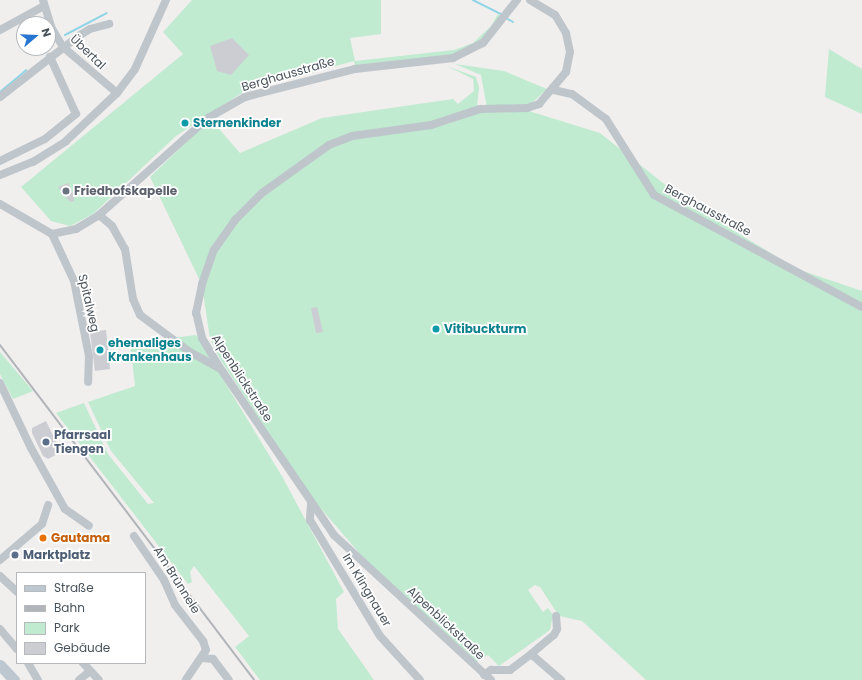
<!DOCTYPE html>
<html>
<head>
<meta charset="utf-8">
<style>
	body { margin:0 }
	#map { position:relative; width:862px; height:680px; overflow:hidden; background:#f1eeee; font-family:Poppins,sans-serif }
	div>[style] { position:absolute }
	.green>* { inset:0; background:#c0ebd0 }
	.stream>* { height:2px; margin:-1px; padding:0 1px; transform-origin:1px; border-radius:1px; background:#90d5e5 }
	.building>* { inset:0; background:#cccdd2 }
	.street>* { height:8px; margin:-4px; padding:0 4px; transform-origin:4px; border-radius:4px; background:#bec6cc }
	.secondary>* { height:11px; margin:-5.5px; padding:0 5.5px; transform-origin:5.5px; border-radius:5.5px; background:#bdc7d0 }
	.rail>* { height:2px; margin:-1px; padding:0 1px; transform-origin:1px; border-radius:1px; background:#b1b4b8 }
	.dots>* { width:11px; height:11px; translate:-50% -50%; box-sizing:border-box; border:2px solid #fff; border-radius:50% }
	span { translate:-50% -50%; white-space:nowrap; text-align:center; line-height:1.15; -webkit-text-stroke:3.5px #fff; paint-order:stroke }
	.street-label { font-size:12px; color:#48525a }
	.culture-label { font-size:12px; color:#0d838f; font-weight:700 }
	.left { translate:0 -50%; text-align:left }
	.worship-label { font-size:12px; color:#5b616d; font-weight:700 }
	.service-label { font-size:12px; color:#4e5e75; font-weight:700 }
	.food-label { font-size:12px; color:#c56008; font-weight:700 }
	.legend { position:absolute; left:16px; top:572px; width:130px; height:92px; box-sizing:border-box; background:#fff; border:1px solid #b6babd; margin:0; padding:5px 7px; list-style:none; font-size:12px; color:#48525a }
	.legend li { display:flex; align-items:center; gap:8px; height:20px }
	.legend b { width:20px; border:1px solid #b6babd }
	.north { position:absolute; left:16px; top:16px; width:40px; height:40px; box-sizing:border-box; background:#fff; border:1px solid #b6babd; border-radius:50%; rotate:71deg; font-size:11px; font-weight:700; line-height:16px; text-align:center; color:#48525a }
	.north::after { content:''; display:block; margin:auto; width:14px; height:18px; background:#2775d1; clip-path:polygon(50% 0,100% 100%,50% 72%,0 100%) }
</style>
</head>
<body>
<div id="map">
	<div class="green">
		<div style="clip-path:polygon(192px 0,381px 0,381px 34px,350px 38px,355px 61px,454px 50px,473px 43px,491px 26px,498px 14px,501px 18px,482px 40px,452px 56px,355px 66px,354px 61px,245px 91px,176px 136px,93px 214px,70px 226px,51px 221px,21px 187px,183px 54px,163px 32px)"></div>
		<div style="clip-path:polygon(829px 49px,862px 69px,862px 114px,825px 97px)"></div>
		<div style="clip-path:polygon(455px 64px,504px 71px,547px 89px,533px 102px,529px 111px,600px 133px,687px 202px,797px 269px,862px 291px,862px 680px,646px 680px,582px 621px,559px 616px,540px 587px,535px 585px,528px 590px,543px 612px,548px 608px,553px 615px,550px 630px,499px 666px,488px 655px,475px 663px,367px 562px,310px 496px,220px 359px,210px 339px,202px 285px,150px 177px,201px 128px,214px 123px,240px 153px,322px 118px,453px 99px,458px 104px,474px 91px,473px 79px,447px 66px,476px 77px,479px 87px,477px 107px,487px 108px,481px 75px)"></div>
		<div style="clip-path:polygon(196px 335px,283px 478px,344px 592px,336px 599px,338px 629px,374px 680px,260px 680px,235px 647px,249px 636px,194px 566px,190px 572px,192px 582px,188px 584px,56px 413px,84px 403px,108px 454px,148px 504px,154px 503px,111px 451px,88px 402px,135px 386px,130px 343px)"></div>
		<div style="clip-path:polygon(0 352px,33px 391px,13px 399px,0 374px)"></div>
	</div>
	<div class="stream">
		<div style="left:473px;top:0;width:33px;rotate:27deg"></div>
		<div style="left:506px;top:18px;width:8px;rotate:30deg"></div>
		<div style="left:65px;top:35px;width:47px;rotate:-27.6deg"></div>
		<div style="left:0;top:92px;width:34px;rotate:-40deg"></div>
	</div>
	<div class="building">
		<div style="clip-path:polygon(232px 38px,249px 55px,231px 75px,217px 71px,210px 46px)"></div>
		<div style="clip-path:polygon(68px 183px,74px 195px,74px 201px,70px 202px,58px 187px)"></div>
		<div style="clip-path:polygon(317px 307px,323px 332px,316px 333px,311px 308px)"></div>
		<div style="clip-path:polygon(106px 330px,110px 369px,95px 371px,90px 332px)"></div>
		<div style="clip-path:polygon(46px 421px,61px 452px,48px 459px,43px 456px,32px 433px,32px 428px)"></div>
	</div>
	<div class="street">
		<div style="left:43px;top:0;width:28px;rotate:73deg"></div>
		<div style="left:51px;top:27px;width:23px;rotate:59deg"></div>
		<div style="left:63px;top:47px;width:71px;rotate:40.4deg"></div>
		<div style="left:0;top:30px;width:50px;rotate:-28.6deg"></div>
		<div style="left:554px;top:90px;width:18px;rotate:13deg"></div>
		<div style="left:572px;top:94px;width:42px;rotate:36.3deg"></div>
		<div style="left:606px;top:119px;width:90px;rotate:57.7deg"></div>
		<div style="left:654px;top:195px;width:236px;rotate:28.3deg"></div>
		<div style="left:0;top:97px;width:98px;rotate:-37.9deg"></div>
		<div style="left:77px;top:37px;width:15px;rotate:-32deg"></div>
		<div style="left:90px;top:29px;width:20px;rotate:-15deg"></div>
		<div style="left:0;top:161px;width:50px;rotate:-26.1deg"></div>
		<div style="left:45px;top:139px;width:40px;rotate:-39deg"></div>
		<div style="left:76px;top:114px;width:63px;rotate:-114.5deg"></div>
		<div style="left:0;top:175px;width:35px;rotate:-22deg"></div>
		<div style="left:33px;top:162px;width:39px;rotate:-32deg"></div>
		<div style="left:66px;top:141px;width:70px;rotate:-43.3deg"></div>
		<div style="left:117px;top:93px;width:30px;rotate:-53deg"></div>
		<div style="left:135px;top:69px;width:76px;rotate:-65.8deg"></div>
		<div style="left:0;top:204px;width:60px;rotate:30deg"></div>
		<div style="left:52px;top:234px;width:25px;rotate:-12deg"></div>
		<div style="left:76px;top:229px;width:27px;rotate:-31deg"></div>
		<div style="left:99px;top:215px;width:146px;rotate:-41.7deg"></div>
		<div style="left:208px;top:118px;width:43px;rotate:-29.6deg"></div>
		<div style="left:245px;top:97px;width:114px;rotate:-14.3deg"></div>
		<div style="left:355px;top:69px;width:99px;rotate:-6.4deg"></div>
		<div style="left:453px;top:58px;width:34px;rotate:-27deg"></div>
		<div style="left:483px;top:43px;width:55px;rotate:-51.7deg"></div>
		<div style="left:99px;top:215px;width:17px;rotate:40deg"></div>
		<div style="left:112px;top:226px;width:26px;rotate:61deg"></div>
		<div style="left:125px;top:249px;width:51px;rotate:80.9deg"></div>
		<div style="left:133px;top:299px;width:17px;rotate:66deg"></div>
		<div style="left:140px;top:315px;width:62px;rotate:36.5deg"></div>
		<div style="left:190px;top:352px;width:33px;rotate:29deg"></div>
		<div style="left:52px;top:234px;width:52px;rotate:64.9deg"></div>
		<div style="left:74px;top:281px;width:76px;rotate:78.7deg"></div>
		<div style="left:89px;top:356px;width:26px;rotate:92deg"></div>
		<div style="left:0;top:383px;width:72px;rotate:64.5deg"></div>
		<div style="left:31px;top:448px;width:70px;rotate:60.9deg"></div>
		<div style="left:65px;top:509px;width:29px;rotate:35deg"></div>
		<div style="left:311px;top:504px;width:16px;rotate:94deg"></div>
		<div style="left:310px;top:520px;width:135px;rotate:58.9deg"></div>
		<div style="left:380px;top:636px;width:59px;rotate:47.7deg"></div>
		<div style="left:134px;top:536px;width:53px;rotate:55.7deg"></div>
		<div style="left:164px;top:580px;width:27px;rotate:66deg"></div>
		<div style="left:175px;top:605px;width:46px;rotate:52.1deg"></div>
		<div style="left:203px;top:641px;width:9px;rotate:72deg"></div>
		<div style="left:206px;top:650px;width:36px;rotate:124deg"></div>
		<div style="left:0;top:560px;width:55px;rotate:-40.6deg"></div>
		<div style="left:42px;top:524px;width:20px;rotate:-72deg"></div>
		<div style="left:0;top:576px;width:23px;rotate:43deg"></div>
		<div style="left:0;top:629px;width:26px;rotate:50deg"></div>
		<div style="left:531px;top:654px;width:40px;rotate:41deg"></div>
		<div style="left:202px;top:658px;width:11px;rotate:5deg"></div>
		<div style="left:213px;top:659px;width:26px;rotate:53deg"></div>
		<div style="left:28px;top:663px;width:20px;rotate:60deg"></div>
		<div style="left:83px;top:663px;width:23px;rotate:47deg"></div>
		<div style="left:484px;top:675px;width:9px;rotate:-36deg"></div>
		<div style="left:491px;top:670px;width:19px"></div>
		<div style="left:510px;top:670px;width:26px;rotate:-37deg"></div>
		<div style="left:531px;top:654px;width:30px;rotate:-40deg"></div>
		<div style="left:554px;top:635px;width:7px;rotate:-63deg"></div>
		<div style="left:557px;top:629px;width:13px;rotate:-94deg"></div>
		<div style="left:79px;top:680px;width:14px;rotate:-39deg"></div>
		<div style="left:491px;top:680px;width:214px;rotate:-137.3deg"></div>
		<div style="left:334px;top:535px;width:202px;rotate:-124.3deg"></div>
		<div style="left:220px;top:368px;width:35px;rotate:-121deg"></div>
		<div style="left:202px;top:338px;width:26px;rotate:-103deg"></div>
		<div style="left:196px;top:313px;width:30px;rotate:-78deg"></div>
		<div style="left:202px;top:284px;width:36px;rotate:-71deg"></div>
		<div style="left:214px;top:250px;width:37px;rotate:-55deg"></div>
		<div style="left:235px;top:220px;width:38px;rotate:-45deg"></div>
		<div style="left:262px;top:193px;width:82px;rotate:-35.6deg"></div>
		<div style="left:329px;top:145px;width:25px;rotate:-21deg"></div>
		<div style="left:352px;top:136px;width:80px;rotate:-7.9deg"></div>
		<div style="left:431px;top:125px;width:52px;rotate:-18.1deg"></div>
		<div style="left:480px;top:109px;width:47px;rotate:-1.2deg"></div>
		<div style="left:527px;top:108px;width:13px;rotate:-18deg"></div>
		<div style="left:539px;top:104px;width:42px;rotate:-49.8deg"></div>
		<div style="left:566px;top:72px;width:20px;rotate:-79deg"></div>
		<div style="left:570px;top:52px;width:19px;rotate:-102deg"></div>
		<div style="left:566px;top:33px;width:21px;rotate:-121deg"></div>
		<div style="left:555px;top:15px;width:29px;rotate:-149deg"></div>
	</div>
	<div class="secondary">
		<div style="left:0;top:665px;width:21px;rotate:47deg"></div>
	</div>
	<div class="rail">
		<div style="left:0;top:345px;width:420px;rotate:52.8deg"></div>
	</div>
	<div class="dots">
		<div style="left:185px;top:123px;background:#0f9aa8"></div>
		<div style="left:66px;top:191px;background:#6b7280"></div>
		<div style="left:436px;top:329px;background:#0f9aa8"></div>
		<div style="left:100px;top:350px;background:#0f9aa8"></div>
		<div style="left:46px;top:442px;background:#5c6f8a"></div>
		<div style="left:43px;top:538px;background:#e8710a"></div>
		<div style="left:15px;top:555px;background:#5c6f8a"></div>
	</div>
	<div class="street-label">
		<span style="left:88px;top:52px;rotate:44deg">Übertal</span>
		<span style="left:288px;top:74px;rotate:-16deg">Berghausstraße</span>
		<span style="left:708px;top:210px;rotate:28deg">Berghausstraße</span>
		<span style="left:89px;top:303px;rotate:77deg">Spitalweg</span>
		<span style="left:242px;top:378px;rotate:57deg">Alpenblickstraße</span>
		<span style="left:177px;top:580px;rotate:58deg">Am Brünnele</span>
		<span style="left:367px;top:590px;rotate:59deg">Im Klingnauer</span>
		<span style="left:446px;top:623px;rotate:43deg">Alpenblickstraße</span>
	</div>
	<div class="culture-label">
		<span class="left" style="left:193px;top:123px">Sternenkinder</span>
		<span class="left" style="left:444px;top:329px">Vitibuckturm</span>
		<span class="left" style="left:108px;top:350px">ehemaliges<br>Krankenhaus</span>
	</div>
	<div class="worship-label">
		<span class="left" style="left:74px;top:191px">Friedhofskapelle</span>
	</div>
	<div class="service-label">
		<span class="left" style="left:54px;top:442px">Pfarrsaal<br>Tiengen</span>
		<span class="left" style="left:23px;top:555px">Marktplatz</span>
	</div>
	<div class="food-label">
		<span class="left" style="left:51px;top:538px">Gautama</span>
	</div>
	<ul class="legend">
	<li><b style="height:5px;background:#bdc7d0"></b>Straße</li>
	<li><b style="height:5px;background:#b1b4b8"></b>Bahn</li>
	<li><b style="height:11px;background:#c0ebd0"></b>Park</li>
	<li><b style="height:11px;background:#cccdd2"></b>Gebäude</li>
	</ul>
	<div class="north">N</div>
</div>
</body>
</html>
